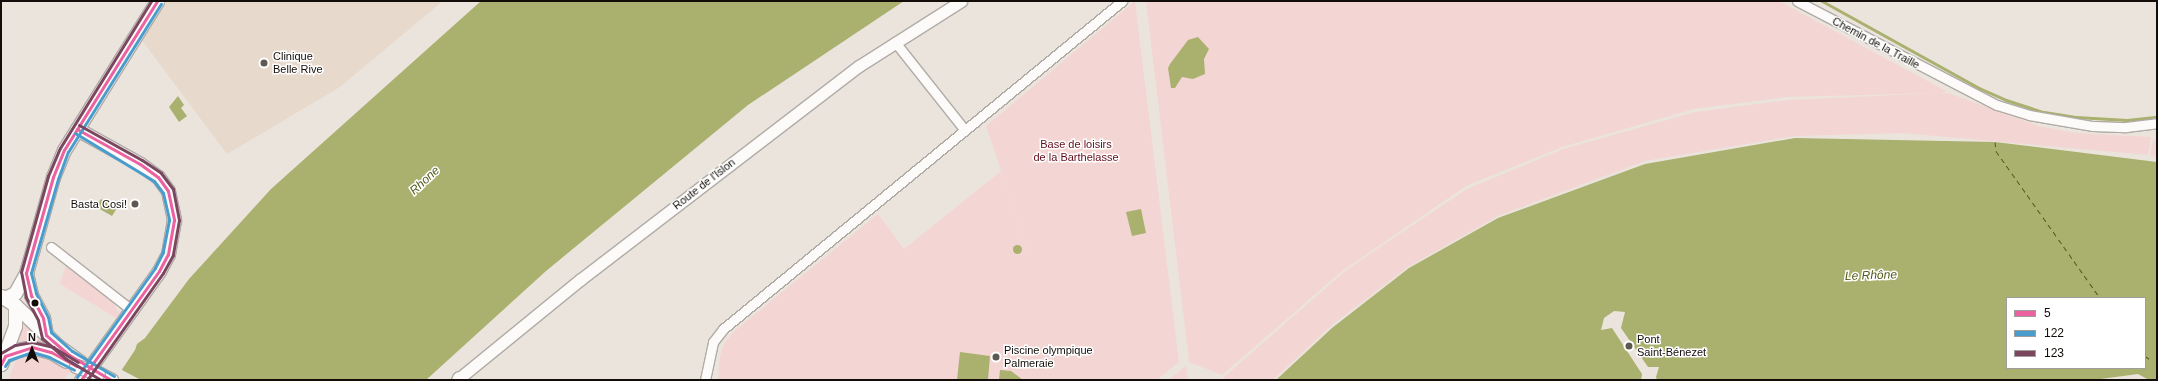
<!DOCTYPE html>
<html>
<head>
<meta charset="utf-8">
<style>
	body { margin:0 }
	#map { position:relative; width:2158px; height:381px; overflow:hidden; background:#ebe4dd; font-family:Helvetica,sans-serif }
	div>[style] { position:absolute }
	.built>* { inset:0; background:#e7d9cc }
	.green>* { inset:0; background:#f3d6d3 }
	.water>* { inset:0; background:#aab06e }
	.round { border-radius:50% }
	.pier>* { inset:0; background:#ebe4dd }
	.stream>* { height:3px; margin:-1.5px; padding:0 1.5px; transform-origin:1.5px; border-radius:1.5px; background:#aab06e }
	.ferry>* { height:1px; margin-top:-0.5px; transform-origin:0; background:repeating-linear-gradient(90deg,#535a18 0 5px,transparent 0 9px) }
	.roads { filter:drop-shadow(1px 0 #b1aba6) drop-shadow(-1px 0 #b1aba6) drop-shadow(0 1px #b1aba6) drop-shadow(0 -1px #b1aba6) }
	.minor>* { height:9px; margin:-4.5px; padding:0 4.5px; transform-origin:4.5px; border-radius:4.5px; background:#fcfbfa }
	.tertiary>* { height:11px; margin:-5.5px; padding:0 5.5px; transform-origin:5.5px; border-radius:5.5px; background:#fcfbfa }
	.secondary>* { height:13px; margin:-6.5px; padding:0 6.5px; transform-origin:6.5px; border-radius:6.5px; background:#fcfbfa }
	.bridges { filter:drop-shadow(1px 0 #b1aba6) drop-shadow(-1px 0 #b1aba6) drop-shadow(0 1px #b1aba6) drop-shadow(0 -1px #b1aba6) }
	.secondary-bridge>* { height:13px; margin:-6.5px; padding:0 6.5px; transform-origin:6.5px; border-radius:6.5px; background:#fcfbfa }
	.bus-1>* { height:3px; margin:-1.5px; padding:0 1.5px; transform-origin:1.5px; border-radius:1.5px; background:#ec619f }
	.bus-2>* { height:3px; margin:-1.5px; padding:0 1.5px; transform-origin:1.5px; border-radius:1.5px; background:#499dcd }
	.bus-3>* { height:3px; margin:-1.5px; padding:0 1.5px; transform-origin:1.5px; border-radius:1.5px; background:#7b475f }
	.dots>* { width:11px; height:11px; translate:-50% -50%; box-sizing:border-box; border:2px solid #fff; border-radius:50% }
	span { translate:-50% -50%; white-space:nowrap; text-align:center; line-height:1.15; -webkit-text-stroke:3px #fff; paint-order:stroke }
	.street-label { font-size:11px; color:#120d09 }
	.poi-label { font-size:11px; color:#120d09 }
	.left { translate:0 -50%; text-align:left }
	.right { translate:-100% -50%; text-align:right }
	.park-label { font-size:11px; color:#620d1a }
	.water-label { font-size:12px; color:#535a18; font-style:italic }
	.frame { position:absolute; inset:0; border:2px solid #120d09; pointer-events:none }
	.legend { position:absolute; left:2006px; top:297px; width:140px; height:72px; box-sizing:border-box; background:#fff; border:1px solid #a09e9d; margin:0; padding:5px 7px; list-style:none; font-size:12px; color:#120d09 }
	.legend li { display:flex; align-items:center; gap:8px; height:20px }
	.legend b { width:20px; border:1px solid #a09e9d }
	.north { position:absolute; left:12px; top:329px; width:40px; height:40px; -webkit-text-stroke:3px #fff; paint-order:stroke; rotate:0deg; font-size:11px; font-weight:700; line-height:16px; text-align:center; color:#120d09 }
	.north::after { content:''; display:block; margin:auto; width:14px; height:18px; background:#120d09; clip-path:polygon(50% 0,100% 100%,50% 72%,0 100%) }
</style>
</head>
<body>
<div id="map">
	<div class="built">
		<div style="clip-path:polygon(167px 1px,443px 1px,340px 87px,227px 154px,141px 39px)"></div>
	</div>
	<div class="green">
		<div style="clip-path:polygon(1135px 1px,1179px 362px,1157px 380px,718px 380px,720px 356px,724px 344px,732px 333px,878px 214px,904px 249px,1001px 171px,1039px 283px,986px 126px)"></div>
		<div style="clip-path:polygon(1146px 1px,1779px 1px,1946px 91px,1942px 94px,1948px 93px,2039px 126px,2075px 133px,2151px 137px,2148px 155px,1902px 133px,1795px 136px,1645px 161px,1498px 216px,1408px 267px,1332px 325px,1273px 380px,1226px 380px,1224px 377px,1344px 272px,1380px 247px,1467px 189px,1563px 149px,1695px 112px,1788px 100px,1940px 93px,1787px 97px,1694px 109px,1562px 147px,1466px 186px,1342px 271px,1222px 375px,1189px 362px)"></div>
		<div style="clip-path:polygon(2157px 139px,2157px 157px,2150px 156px,2153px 140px)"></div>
		<div style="clip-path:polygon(66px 265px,112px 301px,119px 313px,116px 318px,60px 284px)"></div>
		<div style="clip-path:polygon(22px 321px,38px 339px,45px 344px,29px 341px,12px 346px)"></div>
		<div style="clip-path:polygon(31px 352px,50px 357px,72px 371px,62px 380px,8px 380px,16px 360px,22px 355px)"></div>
		<div style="clip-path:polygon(1186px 366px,1188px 380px,1168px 380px)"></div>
	</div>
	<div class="water">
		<div style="clip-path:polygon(481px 1px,904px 1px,748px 105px,546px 271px,426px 380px,115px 380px,135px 350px,137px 344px,145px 338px,189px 279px,271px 189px)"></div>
		<div style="clip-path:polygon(1198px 37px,1209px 49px,1204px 59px,1205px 74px,1193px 79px,1182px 77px,1175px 88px,1171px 88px,1168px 68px,1170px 64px,1188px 40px)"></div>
		<div style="clip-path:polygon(178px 96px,184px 105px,181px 108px,187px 116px,179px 122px,169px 107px)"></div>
		<div style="clip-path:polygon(evenodd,1795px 138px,1995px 142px,2157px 162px,2157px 380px,2149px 380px,2138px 374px,2093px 380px,1276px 380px,1332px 328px,1409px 268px,1498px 218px,1645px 164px,1795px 138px,2007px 298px,2145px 298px,2145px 368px,2007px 368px,2007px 298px)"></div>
		<div style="clip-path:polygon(101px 199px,117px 208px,112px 216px,96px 207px)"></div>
		<div style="clip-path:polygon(1141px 209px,1146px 233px,1132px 236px,1126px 212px)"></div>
		<div class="round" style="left:1012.5px;top:244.5px;width:9px;height:9px"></div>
		<div style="clip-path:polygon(960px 352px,990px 356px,988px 380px,957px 380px)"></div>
		<div style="clip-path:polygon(1000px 370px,1011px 371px,1023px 380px,999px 380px)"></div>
	</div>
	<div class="pier">
		<div style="clip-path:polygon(1614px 311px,1625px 312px,1621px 328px,1648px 367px,1659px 367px,1656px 377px,1657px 380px,1641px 380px,1642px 374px,1612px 328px,1601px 330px,1604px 318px)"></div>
		<div style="clip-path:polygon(120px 369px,141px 380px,113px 380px)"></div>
	</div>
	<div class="stream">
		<div style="left:1822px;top:1px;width:179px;rotate:29deg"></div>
		<div style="left:1979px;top:88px;width:30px;rotate:24deg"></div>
		<div style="left:2006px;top:100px;width:40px;rotate:18deg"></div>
		<div style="left:2044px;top:112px;width:32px;rotate:9deg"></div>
		<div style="left:2076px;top:117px;width:51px;rotate:3.4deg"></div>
		<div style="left:2127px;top:120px;width:30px;rotate:-6deg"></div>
	</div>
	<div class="ferry">
		<div style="left:1995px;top:142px;width:9px;rotate:84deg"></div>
		<div style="left:1996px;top:151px;width:180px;rotate:54.7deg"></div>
		<div style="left:2145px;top:356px;width:7px;rotate:34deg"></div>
	</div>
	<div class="roads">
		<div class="minor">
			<div style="left:1797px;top:1px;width:225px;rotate:27.5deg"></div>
			<div style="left:1997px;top:105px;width:34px;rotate:17deg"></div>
			<div style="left:2029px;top:115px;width:65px;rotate:9.8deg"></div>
			<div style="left:2093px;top:126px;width:33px;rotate:2deg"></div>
			<div style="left:2126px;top:127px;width:31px;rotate:-7deg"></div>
			<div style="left:895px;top:42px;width:111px;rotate:51.6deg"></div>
			<div style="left:51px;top:247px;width:104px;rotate:38deg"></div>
			<div style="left:705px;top:380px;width:39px;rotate:-78deg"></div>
			<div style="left:713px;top:342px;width:16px;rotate:-52deg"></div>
			<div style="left:723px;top:329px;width:517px;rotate:-39.42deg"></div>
		</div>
		<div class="tertiary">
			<div style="left:457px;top:380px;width:160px;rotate:-39.2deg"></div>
			<div style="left:581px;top:279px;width:350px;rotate:-37.5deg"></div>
			<div style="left:859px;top:66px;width:121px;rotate:-32.5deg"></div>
		</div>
		<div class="secondary">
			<div style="left:77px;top:129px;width:72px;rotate:29.1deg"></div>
			<div style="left:140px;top:164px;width:22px;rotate:36deg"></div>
			<div style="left:158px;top:177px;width:17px;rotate:54deg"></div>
			<div style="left:168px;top:191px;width:30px;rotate:78deg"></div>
			<div style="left:174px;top:220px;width:35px;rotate:100deg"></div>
			<div style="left:168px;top:254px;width:19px;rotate:118deg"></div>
			<div style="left:159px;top:271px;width:134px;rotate:125.6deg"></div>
			<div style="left:26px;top:273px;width:23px;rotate:77deg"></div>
			<div style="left:31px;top:295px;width:26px;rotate:62deg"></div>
			<div style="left:43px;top:318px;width:17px;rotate:80deg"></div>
			<div style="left:1px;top:296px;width:17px;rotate:33deg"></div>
			<div style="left:15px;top:305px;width:59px;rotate:43.6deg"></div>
			<div style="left:58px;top:346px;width:27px;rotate:36deg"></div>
			<div style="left:5px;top:298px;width:11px;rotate:-27deg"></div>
			<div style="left:15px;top:293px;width:23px;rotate:-61deg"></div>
			<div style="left:26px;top:273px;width:100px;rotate:-74.3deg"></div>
			<div style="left:53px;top:177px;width:29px;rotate:-68deg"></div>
			<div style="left:64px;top:150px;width:176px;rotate:-58deg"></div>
			<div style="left:5px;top:356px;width:13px;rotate:-27deg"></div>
			<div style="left:17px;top:350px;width:15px;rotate:-11deg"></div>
			<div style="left:32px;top:347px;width:20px;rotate:15deg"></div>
			<div style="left:51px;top:352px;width:17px;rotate:31deg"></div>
			<div style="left:1px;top:364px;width:40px;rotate:-69.8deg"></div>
			<div style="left:15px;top:326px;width:21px;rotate:-90deg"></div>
			<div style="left:98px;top:373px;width:15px;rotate:28deg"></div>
			<div style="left:459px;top:380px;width:2px;rotate:-90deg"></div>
		</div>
	</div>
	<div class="bridges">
		<div class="secondary-bridge">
			<div style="left:76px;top:366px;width:23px;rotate:18deg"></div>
		</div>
	</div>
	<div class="bus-1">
		<div style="left:77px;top:129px;width:72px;rotate:29.1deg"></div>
		<div style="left:140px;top:164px;width:22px;rotate:36deg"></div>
		<div style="left:158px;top:177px;width:17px;rotate:54deg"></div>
		<div style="left:168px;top:191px;width:30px;rotate:78deg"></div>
		<div style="left:174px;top:220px;width:35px;rotate:100deg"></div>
		<div style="left:168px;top:254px;width:19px;rotate:118deg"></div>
		<div style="left:159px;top:271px;width:134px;rotate:125.6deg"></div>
		<div style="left:1px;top:364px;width:9px;rotate:-63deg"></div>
		<div style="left:5px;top:356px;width:28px;rotate:-18deg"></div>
		<div style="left:32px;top:347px;width:20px;rotate:15deg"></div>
		<div style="left:51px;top:352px;width:29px;rotate:29deg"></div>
		<div style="left:111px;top:380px;width:49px;rotate:-149.2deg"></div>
		<div style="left:69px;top:355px;width:30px;rotate:-139deg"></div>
		<div style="left:46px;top:335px;width:17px;rotate:-100deg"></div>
		<div style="left:43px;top:318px;width:26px;rotate:-118deg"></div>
		<div style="left:31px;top:295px;width:23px;rotate:-103deg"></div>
		<div style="left:26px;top:273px;width:100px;rotate:-74.3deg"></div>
		<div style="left:53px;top:177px;width:29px;rotate:-68deg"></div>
		<div style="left:64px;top:150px;width:176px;rotate:-58deg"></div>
	</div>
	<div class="bus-2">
		<div style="left:75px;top:133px;width:92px;rotate:31.3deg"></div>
		<div style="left:154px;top:181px;width:15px;rotate:53deg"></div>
		<div style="left:163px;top:193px;width:28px;rotate:77deg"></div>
		<div style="left:169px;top:220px;width:33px;rotate:101deg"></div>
		<div style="left:163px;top:252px;width:18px;rotate:117deg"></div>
		<div style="left:155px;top:268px;width:134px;rotate:125.6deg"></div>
		<div style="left:5px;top:366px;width:7px;rotate:-56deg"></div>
		<div style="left:9px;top:360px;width:24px;rotate:-19deg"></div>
		<div style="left:32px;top:352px;width:18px;rotate:16deg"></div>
		<div style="left:49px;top:357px;width:28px;rotate:27deg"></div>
		<div style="left:114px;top:376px;width:49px;rotate:-149.2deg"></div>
		<div style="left:72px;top:351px;width:28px;rotate:-138deg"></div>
		<div style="left:51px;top:332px;width:15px;rotate:-101deg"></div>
		<div style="left:48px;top:317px;width:27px;rotate:-117deg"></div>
		<div style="left:36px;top:293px;width:21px;rotate:-104deg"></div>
		<div style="left:31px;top:273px;width:98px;rotate:-74deg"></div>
		<div style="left:58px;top:179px;width:29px;rotate:-70deg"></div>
		<div style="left:68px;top:152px;width:175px;rotate:-57.9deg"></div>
	</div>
	<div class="bus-3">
		<div style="left:79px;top:125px;width:72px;rotate:29.1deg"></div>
		<div style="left:142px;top:160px;width:23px;rotate:34deg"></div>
		<div style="left:161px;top:173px;width:20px;rotate:53deg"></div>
		<div style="left:173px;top:189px;width:32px;rotate:79deg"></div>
		<div style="left:179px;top:220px;width:36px;rotate:100deg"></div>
		<div style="left:173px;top:255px;width:21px;rotate:119deg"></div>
		<div style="left:163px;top:273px;width:131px;rotate:125.4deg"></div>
		<div style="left:1px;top:353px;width:16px;rotate:-30deg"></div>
		<div style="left:15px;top:345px;width:17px;rotate:-10deg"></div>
		<div style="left:32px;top:342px;width:22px;rotate:13deg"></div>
		<div style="left:53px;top:347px;width:29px;rotate:31deg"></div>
		<div style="left:101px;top:380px;width:41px;rotate:-149deg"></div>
		<div style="left:66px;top:359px;width:32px;rotate:-139deg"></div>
		<div style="left:42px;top:338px;width:18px;rotate:-103deg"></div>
		<div style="left:38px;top:320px;width:26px;rotate:-118deg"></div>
		<div style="left:26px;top:297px;width:25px;rotate:-101deg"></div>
		<div style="left:21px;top:272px;width:100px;rotate:-74.3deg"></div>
		<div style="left:48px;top:176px;width:30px;rotate:-67deg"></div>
		<div style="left:60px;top:148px;width:173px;rotate:-58.2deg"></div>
	</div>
	<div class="dots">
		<div style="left:264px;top:63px;background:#5e5853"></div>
		<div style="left:135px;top:204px;background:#5e5853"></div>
		<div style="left:35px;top:303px;background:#120d09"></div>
		<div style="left:1629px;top:346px;background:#5e5853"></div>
		<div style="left:996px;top:357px;background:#5e5853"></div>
	</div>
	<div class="street-label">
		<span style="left:1876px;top:43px;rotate:28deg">Chemin de la Traille</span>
		<span style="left:704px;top:184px;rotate:-38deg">Route de l'Islon</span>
	</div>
	<div class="poi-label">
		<span class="left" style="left:273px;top:63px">Clinique<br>Belle Rive</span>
		<span class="right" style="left:127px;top:204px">Basta Cosi!</span>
		<span class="left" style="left:1637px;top:346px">Pont<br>Saint-Bénezet</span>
		<span class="left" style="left:1004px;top:357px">Piscine olympique<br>Palmeraie</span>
	</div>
	<div class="park-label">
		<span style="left:1076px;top:151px">Base de loisirs<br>de la Barthelasse</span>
	</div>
	<div class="water-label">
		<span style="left:425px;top:181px;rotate:-43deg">Rhone</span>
		<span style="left:1871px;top:276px;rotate:-2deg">Le Rhône</span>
	</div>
	<div class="frame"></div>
	<ul class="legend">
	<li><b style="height:5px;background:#ec619f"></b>5</li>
	<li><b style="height:5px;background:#499dcd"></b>122</li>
	<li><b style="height:5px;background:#7b475f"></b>123</li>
	</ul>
	<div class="north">N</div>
</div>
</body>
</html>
